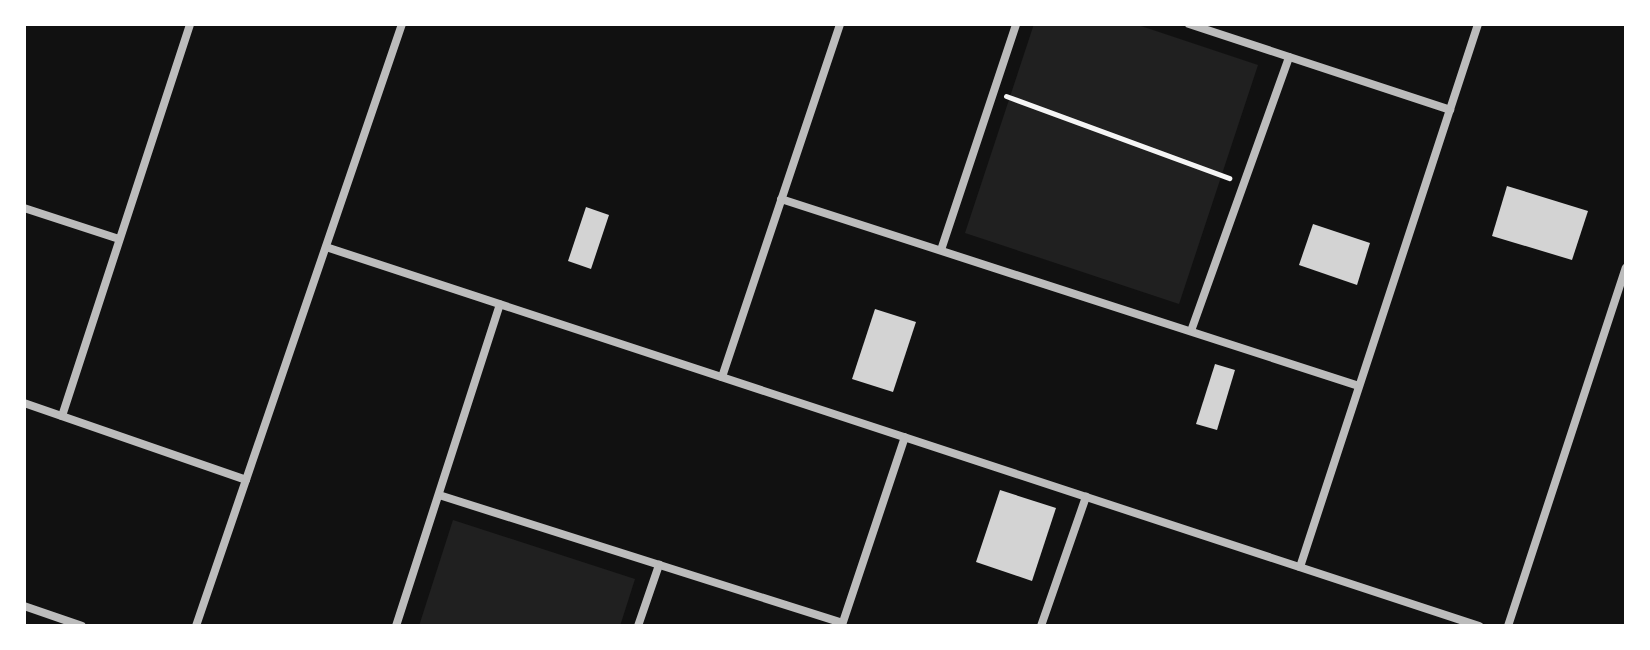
<!DOCTYPE html>
<html>
<head>
<meta charset="utf-8">
<style>
	body { margin:0 }
	#map { position:relative; width:1650px; height:650px; overflow:hidden; background:#111; font-family:"Varela Round",sans-serif }
	div>[style] { position:absolute }
	.green>* { inset:0; background:#202020 }
	.building>* { inset:0; background:#d3d3d3 }
	.path>* { height:5px; margin:-2.5px; padding:0 2.5px; transform-origin:2.5px; border-radius:2.5px; background:#f5f5f5 }
	.minor>* { height:8px; margin:-4px; padding:0 4px; transform-origin:4px; border-radius:4px; background:#bcbcbc }
	span { translate:-50% -50%; white-space:nowrap; text-align:center; line-height:1.15; -webkit-text-stroke:6px #fff; paint-order:stroke }
	.frame { position:absolute; inset:0; border:26px solid #fff; pointer-events:none }
</style>
</head>
<body>
<div id="map">
	<div class="green">
		<div style="clip-path:polygon(1034px 24px,1135px 24px,1258px 65px,1179px 304px,965px 233px)"></div>
		<div style="clip-path:polygon(453px 520px,635px 579px,620px 626px,419px 626px)"></div>
	</div>
	<div class="building">
		<div style="clip-path:polygon(1507px 186px,1588px 211px,1572px 260px,1492px 236px)"></div>
		<div style="clip-path:polygon(586px 207px,609px 215px,591px 269px,568px 261px)"></div>
		<div style="clip-path:polygon(1313px 224px,1370px 243px,1357px 285px,1299px 265px)"></div>
		<div style="clip-path:polygon(875px 309px,916px 322px,893px 392px,852px 379px)"></div>
		<div style="clip-path:polygon(1215px 364px,1235px 370px,1217px 430px,1196px 424px)"></div>
		<div style="clip-path:polygon(1000px 490px,1056px 508px,1032px 581px,976px 562px)"></div>
	</div>
	<div class="path">
		<div style="left:1006px;top:96px;width:238px;rotate:20.2deg"></div>
	</div>
	<div class="minor">
		<div style="left:1189px;top:24px;width:275px;rotate:18.2deg"></div>
		<div style="left:781px;top:199px;width:607px;rotate:17.93deg"></div>
		<div style="left:24px;top:208px;width:100px;rotate:18.1deg"></div>
		<div style="left:326px;top:247px;width:1214px;rotate:18.2deg"></div>
		<div style="left:941px;top:250px;width:238px;rotate:-71.6deg"></div>
		<div style="left:1191px;top:331px;width:291px;rotate:-70.3deg"></div>
		<div style="left:722px;top:377px;width:372px;rotate:-71.5deg"></div>
		<div style="left:24px;top:403px;width:235px;rotate:19.1deg"></div>
		<div style="left:62px;top:416px;width:412px;rotate:-71.9deg"></div>
		<div style="left:439px;top:495px;width:423px;rotate:17.6deg"></div>
		<div style="left:1300px;top:567px;width:571px;rotate:-71.85deg"></div>
		<div style="left:24px;top:606px;width:61px;rotate:19deg"></div>
		<div style="left:842px;top:625px;width:198px;rotate:-71.5deg"></div>
		<div style="left:196px;top:626px;width:636px;rotate:-71.11deg"></div>
		<div style="left:396px;top:626px;width:338px;rotate:-72.1deg"></div>
		<div style="left:638px;top:626px;width:65px;rotate:-71deg"></div>
		<div style="left:1041px;top:626px;width:137px;rotate:-70.8deg"></div>
		<div style="left:1508px;top:626px;width:377px;rotate:-71.8deg"></div>
	</div>
	<div class="frame"></div>
</div>
</body>
</html>
